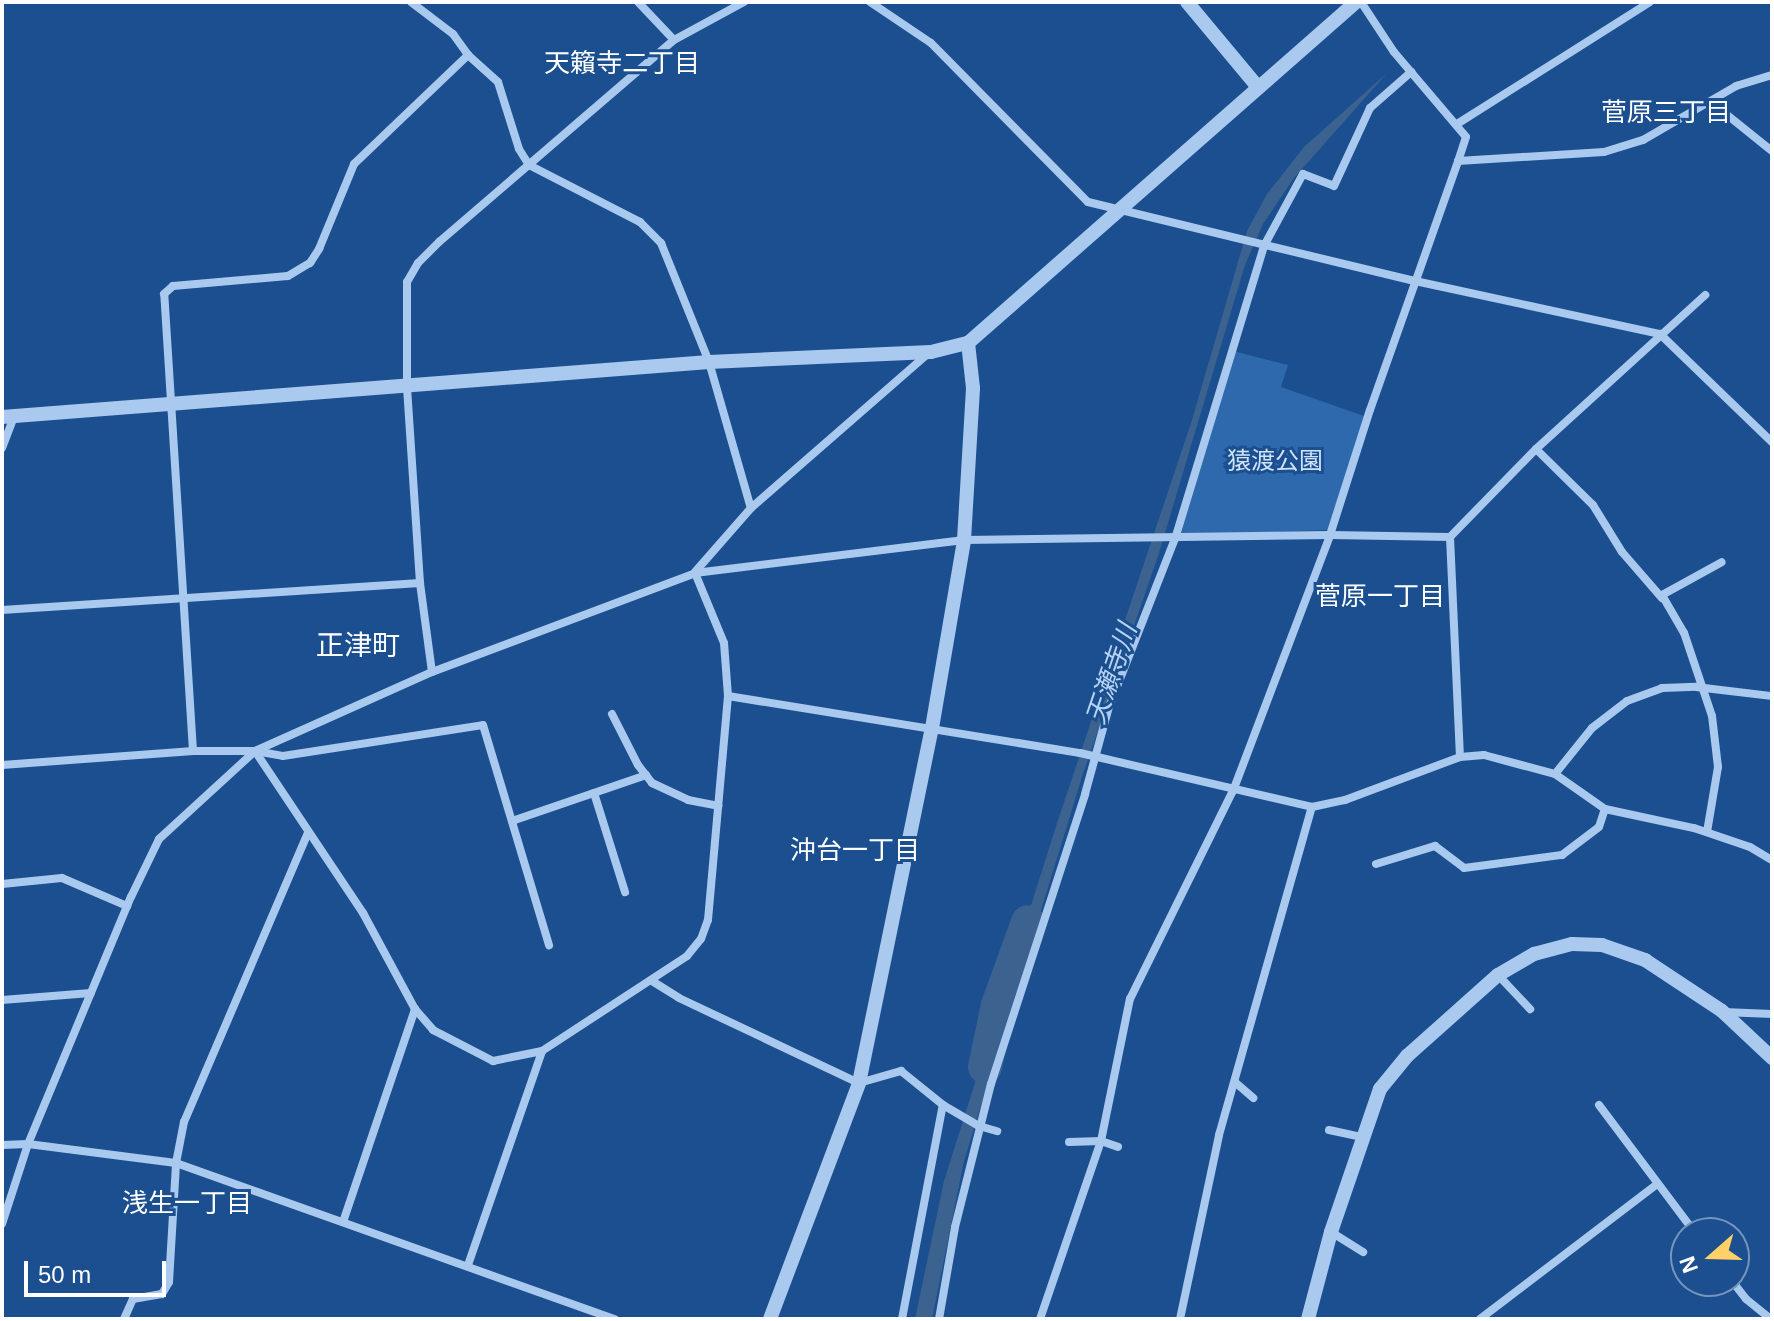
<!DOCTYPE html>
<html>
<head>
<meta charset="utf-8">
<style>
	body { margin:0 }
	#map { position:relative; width:1774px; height:1321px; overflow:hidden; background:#1b4f8f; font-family:Helvetica,"Noto Sans JP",sans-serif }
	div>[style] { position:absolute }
	.green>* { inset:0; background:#2e69ad }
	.water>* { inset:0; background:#3c6290 }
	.river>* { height:34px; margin:-17px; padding:0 17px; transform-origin:17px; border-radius:17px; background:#3c6290 }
	.minor>* { height:8px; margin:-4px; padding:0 4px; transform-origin:4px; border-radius:4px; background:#a9c9ee }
	.tertiary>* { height:14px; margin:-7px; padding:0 7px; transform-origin:7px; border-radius:7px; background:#a9c9ee }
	span { translate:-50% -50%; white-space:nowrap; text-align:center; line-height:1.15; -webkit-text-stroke:6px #1b4f8f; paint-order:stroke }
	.park-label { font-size:24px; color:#cfe3fa }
	.neighbourhood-label { font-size:26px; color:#fff }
	.water-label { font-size:26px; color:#b5d3f5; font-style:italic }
	.quarter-label { font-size:28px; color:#fff }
	.frame { position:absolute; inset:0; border:4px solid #fff; pointer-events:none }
	.north { position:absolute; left:1670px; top:1217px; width:80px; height:80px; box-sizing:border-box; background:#1b4f8f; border:2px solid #7695bc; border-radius:50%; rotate:250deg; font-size:22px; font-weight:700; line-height:32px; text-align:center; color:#fff }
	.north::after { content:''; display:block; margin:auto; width:28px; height:36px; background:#ffd166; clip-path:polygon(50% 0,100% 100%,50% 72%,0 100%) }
	.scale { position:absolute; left:24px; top:1261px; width:142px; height:36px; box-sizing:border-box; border:4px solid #fff; border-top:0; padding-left:10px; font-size:24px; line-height:28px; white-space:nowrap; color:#fff; -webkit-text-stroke:6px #1b4f8f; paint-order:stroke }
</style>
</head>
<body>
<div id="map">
	<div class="green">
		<div style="clip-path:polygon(1233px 351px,1288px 365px,1281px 387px,1364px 416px,1328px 530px,1181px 535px)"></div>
	</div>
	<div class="water">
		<div style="clip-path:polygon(1387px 73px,1294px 178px,1263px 224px,1245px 265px,1159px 553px,1082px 777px,964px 1161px,932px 1319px,915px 1319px,944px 1181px,1057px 823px,1192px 420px,1247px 231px,1267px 194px,1304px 147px)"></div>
	</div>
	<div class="river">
		<div style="left:985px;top:1067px;width:63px;rotate:-78.2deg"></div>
		<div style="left:998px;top:1005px;width:88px;rotate:-70.1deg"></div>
	</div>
	<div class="minor">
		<div style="left:411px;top:2px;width:53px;rotate:37.3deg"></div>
		<div style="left:453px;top:34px;width:26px;rotate:54deg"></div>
		<div style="left:468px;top:55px;width:40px;rotate:42deg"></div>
		<div style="left:498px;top:82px;width:70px;rotate:72.6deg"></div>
		<div style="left:519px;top:149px;width:19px;rotate:58deg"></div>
		<div style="left:529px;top:165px;width:125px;rotate:27.2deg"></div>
		<div style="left:640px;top:222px;width:30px;rotate:45deg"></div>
		<div style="left:661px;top:243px;width:128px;rotate:68deg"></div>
		<div style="left:709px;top:362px;width:152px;rotate:74deg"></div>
		<div style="left:638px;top:2px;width:52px;rotate:46.5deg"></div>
		<div style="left:870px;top:2px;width:73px;rotate:33.9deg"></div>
		<div style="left:931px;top:43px;width:223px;rotate:45.4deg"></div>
		<div style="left:1088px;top:202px;width:336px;rotate:13.6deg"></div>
		<div style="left:1415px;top:281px;width:251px;rotate:12.2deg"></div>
		<div style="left:1660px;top:334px;width:156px;rotate:44deg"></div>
		<div style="left:1361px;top:2px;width:60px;rotate:56.6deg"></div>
		<div style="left:1394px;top:52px;width:111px;rotate:49.7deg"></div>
		<div style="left:1466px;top:137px;width:25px;rotate:108deg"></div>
		<div style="left:1711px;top:102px;width:78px;rotate:38.8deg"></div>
		<div style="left:1457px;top:124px;width:228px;rotate:-32.3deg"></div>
		<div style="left:2px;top:448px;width:34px;rotate:-69deg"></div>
		<div style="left:1536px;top:449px;width:80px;rotate:44.5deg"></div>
		<div style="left:1593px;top:505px;width:55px;rotate:58.3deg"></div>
		<div style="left:1622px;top:552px;width:61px;rotate:49deg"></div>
		<div style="left:1450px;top:537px;width:220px;rotate:87.4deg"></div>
		<div style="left:695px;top:572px;width:85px;rotate:-48.8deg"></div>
		<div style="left:751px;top:508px;width:237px;rotate:-41.1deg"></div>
		<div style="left:2px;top:610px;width:419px;rotate:-3.7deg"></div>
		<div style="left:432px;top:672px;width:90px;rotate:-97.7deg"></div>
		<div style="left:420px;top:583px;width:197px;rotate:-93.8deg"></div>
		<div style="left:407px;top:386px;width:104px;rotate:-90deg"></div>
		<div style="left:407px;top:282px;width:22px;rotate:-60deg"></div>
		<div style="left:418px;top:263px;width:30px;rotate:-45deg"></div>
		<div style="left:439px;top:242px;width:310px;rotate:-40.7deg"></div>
		<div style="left:674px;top:40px;width:80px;rotate:-28.5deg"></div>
		<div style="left:728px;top:696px;width:357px;rotate:9.2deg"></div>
		<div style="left:1080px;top:753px;width:238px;rotate:13.1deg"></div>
		<div style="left:1312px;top:807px;width:34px;rotate:-12deg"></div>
		<div style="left:1345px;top:800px;width:123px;rotate:-20.5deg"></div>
		<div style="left:1460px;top:757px;width:24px;rotate:-5deg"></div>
		<div style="left:1484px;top:755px;width:73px;rotate:15deg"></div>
		<div style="left:1555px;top:774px;width:61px;rotate:35deg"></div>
		<div style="left:1605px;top:809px;width:91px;rotate:12.1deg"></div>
		<div style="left:1694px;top:828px;width:59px;rotate:18.7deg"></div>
		<div style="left:1750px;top:847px;width:26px;rotate:31deg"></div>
		<div style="left:612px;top:714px;width:57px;rotate:63deg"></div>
		<div style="left:638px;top:765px;width:23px;rotate:52deg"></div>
		<div style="left:652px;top:783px;width:40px;rotate:25deg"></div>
		<div style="left:688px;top:800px;width:31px;rotate:11deg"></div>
		<div style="left:193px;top:751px;width:458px;rotate:-93.6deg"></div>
		<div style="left:164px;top:294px;width:12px;rotate:-42deg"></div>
		<div style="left:173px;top:286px;width:115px;rotate:-5deg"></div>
		<div style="left:288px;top:276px;width:26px;rotate:-31deg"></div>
		<div style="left:310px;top:263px;width:17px;rotate:-57deg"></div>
		<div style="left:319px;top:249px;width:92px;rotate:-67.6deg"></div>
		<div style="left:354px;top:164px;width:158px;rotate:-43.7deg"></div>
		<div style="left:255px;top:751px;width:195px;rotate:56.3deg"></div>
		<div style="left:363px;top:913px;width:109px;rotate:61.6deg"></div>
		<div style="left:415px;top:1009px;width:28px;rotate:49deg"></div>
		<div style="left:433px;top:1030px;width:68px;rotate:27.3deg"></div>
		<div style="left:493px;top:1061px;width:50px;rotate:-11.5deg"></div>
		<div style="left:542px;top:1051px;width:173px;rotate:-33.2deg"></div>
		<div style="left:687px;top:956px;width:22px;rotate:-51deg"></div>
		<div style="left:701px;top:939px;width:20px;rotate:-70deg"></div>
		<div style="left:708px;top:920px;width:225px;rotate:-84.9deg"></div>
		<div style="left:728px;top:696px;width:53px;rotate:-94.3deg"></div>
		<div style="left:724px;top:643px;width:76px;rotate:-112.5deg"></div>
		<div style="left:2px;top:765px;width:192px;rotate:-4.2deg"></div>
		<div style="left:193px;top:751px;width:62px"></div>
		<div style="left:255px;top:751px;width:28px;rotate:10deg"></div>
		<div style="left:283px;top:756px;width:202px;rotate:-8.8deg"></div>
		<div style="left:483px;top:725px;width:230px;rotate:73.3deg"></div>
		<div style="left:1555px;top:774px;width:59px;rotate:-51.2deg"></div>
		<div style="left:1592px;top:728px;width:44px;rotate:-37.6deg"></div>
		<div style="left:1627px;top:701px;width:37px;rotate:-20deg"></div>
		<div style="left:1662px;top:688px;width:34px;rotate:-2deg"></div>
		<div style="left:1696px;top:687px;width:77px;rotate:6.8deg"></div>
		<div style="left:594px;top:793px;width:104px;rotate:72.6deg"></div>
		<div style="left:512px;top:821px;width:142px;rotate:-18.9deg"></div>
		<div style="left:1707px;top:832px;width:66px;rotate:-80.4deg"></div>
		<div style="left:1718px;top:767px;width:51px;rotate:-96.7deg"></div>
		<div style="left:1712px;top:716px;width:88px;rotate:-108.6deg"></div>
		<div style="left:1684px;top:633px;width:44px;rotate:-120.1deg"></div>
		<div style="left:1662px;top:595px;width:68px;rotate:-28.8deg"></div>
		<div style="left:1376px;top:864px;width:62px;rotate:-17deg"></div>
		<div style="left:1435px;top:846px;width:36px;rotate:37deg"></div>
		<div style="left:1464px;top:868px;width:99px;rotate:-7.6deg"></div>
		<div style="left:1562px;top:855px;width:46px;rotate:-37.1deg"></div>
		<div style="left:1599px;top:827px;width:19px;rotate:-72deg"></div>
		<div style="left:2px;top:884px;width:60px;rotate:-5.7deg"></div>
		<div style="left:62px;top:878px;width:71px;rotate:23.3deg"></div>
		<div style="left:1498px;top:975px;width:47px;rotate:46.7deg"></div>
		<div style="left:652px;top:981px;width:32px;rotate:32deg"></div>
		<div style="left:679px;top:998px;width:199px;rotate:25.3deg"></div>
		<div style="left:859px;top:1083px;width:44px;rotate:-15.9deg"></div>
		<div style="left:901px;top:1071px;width:54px;rotate:39deg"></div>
		<div style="left:943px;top:1105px;width:42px;rotate:30.3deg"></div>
		<div style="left:979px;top:1126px;width:19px;rotate:16deg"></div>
		<div style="left:2px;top:1000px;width:89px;rotate:-4.5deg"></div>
		<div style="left:1723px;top:1012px;width:49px;rotate:2.3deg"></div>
		<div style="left:1236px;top:1083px;width:23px;rotate:41deg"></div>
		<div style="left:1599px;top:1105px;width:160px;rotate:53.1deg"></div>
		<div style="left:1329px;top:1130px;width:34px;rotate:12deg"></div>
		<div style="left:1069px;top:1142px;width:32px;rotate:-2deg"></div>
		<div style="left:1101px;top:1141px;width:18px;rotate:19deg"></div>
		<div style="left:2px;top:1145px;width:26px;rotate:-2deg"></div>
		<div style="left:28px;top:1144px;width:149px;rotate:7.3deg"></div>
		<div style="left:176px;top:1163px;width:466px;rotate:19.6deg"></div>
		<div style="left:343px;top:1222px;width:225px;rotate:-71.3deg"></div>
		<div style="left:2px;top:1224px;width:84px;rotate:-72deg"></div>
		<div style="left:28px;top:1144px;width:268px;rotate:-67.4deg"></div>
		<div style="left:131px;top:897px;width:64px;rotate:-64.2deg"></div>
		<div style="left:159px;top:839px;width:130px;rotate:-42.5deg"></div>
		<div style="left:255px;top:751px;width:194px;rotate:-24.1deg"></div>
		<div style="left:432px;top:672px;width:281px;rotate:-20.6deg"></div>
		<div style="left:695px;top:573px;width:271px;rotate:-7deg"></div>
		<div style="left:964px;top:540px;width:366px;rotate:-0.8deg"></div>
		<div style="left:1330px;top:535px;width:131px;rotate:-72.3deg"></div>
		<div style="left:1370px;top:410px;width:264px;rotate:-70.5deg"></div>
		<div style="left:1458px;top:161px;width:146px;rotate:-3.5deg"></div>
		<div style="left:1604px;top:152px;width:41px;rotate:-17.1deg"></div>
		<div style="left:1643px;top:140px;width:108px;rotate:-30.1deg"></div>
		<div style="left:1736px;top:86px;width:38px;rotate:-17deg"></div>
		<div style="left:1331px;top:1232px;width:38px;rotate:32deg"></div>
		<div style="left:468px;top:1265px;width:226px;rotate:-70.9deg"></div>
		<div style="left:1732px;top:1281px;width:23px;rotate:52deg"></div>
		<div style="left:1746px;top:1299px;width:32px;rotate:39deg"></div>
		<div style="left:124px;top:1319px;width:22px;rotate:-66deg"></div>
		<div style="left:133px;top:1299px;width:29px;rotate:-10deg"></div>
		<div style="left:162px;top:1294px;width:14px;rotate:-60deg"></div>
		<div style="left:169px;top:1282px;width:119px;rotate:-86.6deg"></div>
		<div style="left:176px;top:1163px;width:42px;rotate:-79deg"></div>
		<div style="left:184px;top:1122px;width:314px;rotate:-66.8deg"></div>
		<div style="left:902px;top:1319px;width:218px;rotate:-79.2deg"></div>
		<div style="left:939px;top:1319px;width:93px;rotate:-80.1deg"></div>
		<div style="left:955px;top:1227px;width:147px;rotate:-75.9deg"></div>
		<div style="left:991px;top:1084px;width:305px;rotate:-72deg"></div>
		<div style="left:1085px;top:794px;width:90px;rotate:-74.6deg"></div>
		<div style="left:1109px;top:707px;width:180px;rotate:-68.6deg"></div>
		<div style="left:1175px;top:539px;width:306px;rotate:-73.1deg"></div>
		<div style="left:1264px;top:246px;width:82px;rotate:-61.6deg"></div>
		<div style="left:1303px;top:174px;width:33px;rotate:21deg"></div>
		<div style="left:1334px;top:186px;width:86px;rotate:-65.2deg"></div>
		<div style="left:1370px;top:108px;width:55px;rotate:-41.3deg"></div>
		<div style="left:1040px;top:1319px;width:188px;rotate:-71.1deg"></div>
		<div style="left:1101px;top:1141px;width:145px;rotate:-78.5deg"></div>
		<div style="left:1130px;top:999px;width:232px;rotate:-63.7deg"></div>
		<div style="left:1233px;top:791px;width:274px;rotate:-69.2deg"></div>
		<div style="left:1330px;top:535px;width:120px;rotate:1deg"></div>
		<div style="left:1450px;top:537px;width:123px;rotate:-45.7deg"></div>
		<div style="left:1536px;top:449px;width:229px;rotate:-42.3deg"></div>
		<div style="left:1180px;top:1319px;width:188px;rotate:-78deg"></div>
		<div style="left:1219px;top:1135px;width:341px;rotate:-74.2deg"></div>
		<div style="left:1480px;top:1319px;width:223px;rotate:-37.3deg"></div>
	</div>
	<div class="tertiary">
		<div style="left:1187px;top:2px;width:109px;rotate:50.2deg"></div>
		<div style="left:2px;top:417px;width:709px;rotate:-4.45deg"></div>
		<div style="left:709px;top:362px;width:222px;rotate:-2.6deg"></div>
		<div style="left:931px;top:352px;width:38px;rotate:-14deg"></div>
		<div style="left:968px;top:343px;width:517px;rotate:-41.31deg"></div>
		<div style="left:770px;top:1319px;width:252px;rotate:-69.3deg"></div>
		<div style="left:859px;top:1083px;width:362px;rotate:-78.4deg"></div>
		<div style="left:932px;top:728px;width:191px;rotate:-80.3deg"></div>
		<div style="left:964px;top:540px;width:152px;rotate:-86.6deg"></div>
		<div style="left:973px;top:388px;width:45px;rotate:-96.3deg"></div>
		<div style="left:1308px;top:1319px;width:90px;rotate:-75.2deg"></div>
		<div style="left:1331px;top:1232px;width:151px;rotate:-71.1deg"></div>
		<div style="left:1380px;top:1089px;width:43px;rotate:-50.7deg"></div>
		<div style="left:1407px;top:1056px;width:122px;rotate:-41.7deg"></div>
		<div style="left:1498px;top:975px;width:42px;rotate:-30.3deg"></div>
		<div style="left:1534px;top:954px;width:39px;rotate:-15deg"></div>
		<div style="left:1572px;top:944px;width:30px;rotate:2deg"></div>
		<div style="left:1602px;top:945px;width:46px;rotate:19.2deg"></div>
		<div style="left:1645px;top:960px;width:92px;rotate:33.5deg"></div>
		<div style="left:1722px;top:1011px;width:69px;rotate:43.2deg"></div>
	</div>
	<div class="park-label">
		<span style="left:1275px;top:461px">猿渡公園</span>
	</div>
	<div class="neighbourhood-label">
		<span style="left:622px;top:64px">天籟寺二丁目</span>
		<span style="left:1666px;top:113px">菅原三丁目</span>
		<span style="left:1380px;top:597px">菅原一丁目</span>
		<span style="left:855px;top:851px">沖台一丁目</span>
		<span style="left:187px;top:1204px">浅生一丁目</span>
	</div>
	<div class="water-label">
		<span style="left:1112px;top:674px;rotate:-71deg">天瀬寺川</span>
	</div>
	<div class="quarter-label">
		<span style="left:358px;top:646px">正津町</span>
	</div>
	<div class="frame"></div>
	<div class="north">N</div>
	<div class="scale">50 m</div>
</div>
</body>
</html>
